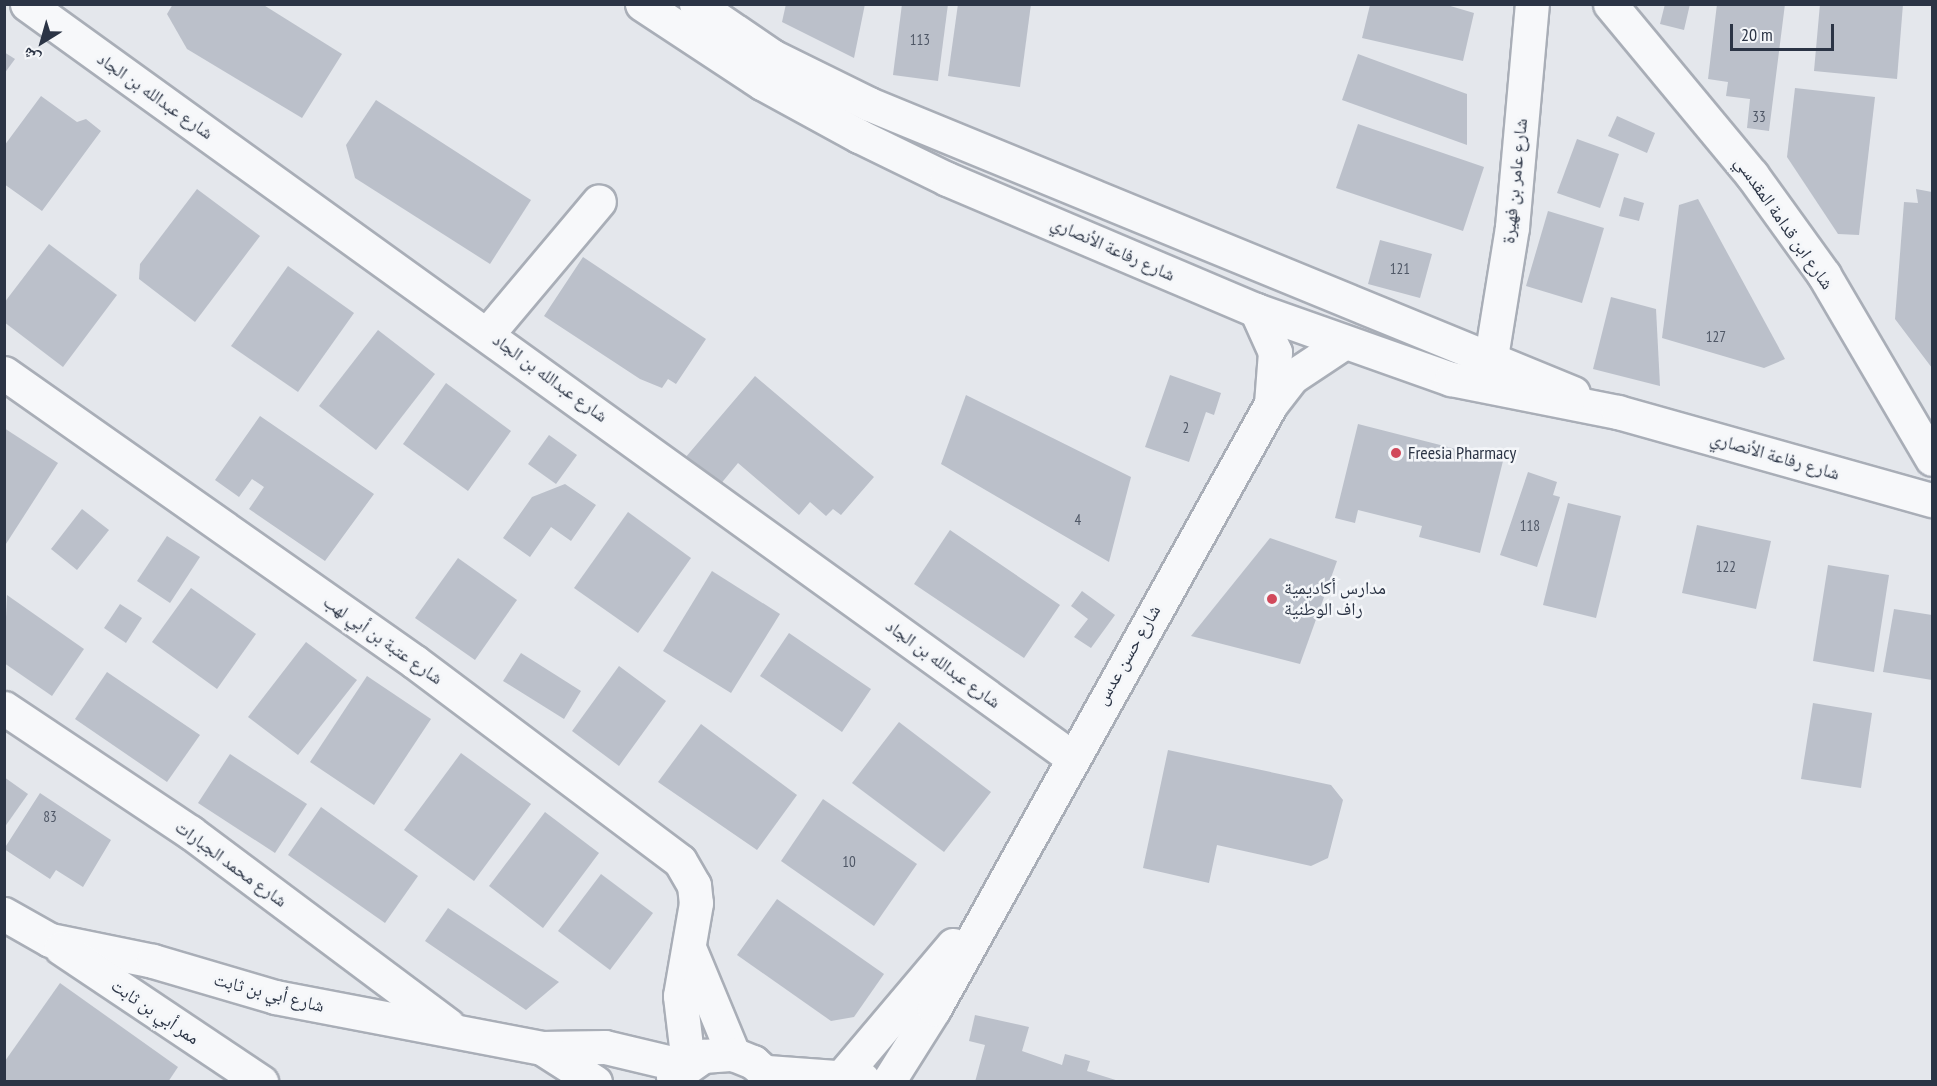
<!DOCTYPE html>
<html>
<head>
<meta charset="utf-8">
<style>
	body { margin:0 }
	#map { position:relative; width:1937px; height:1086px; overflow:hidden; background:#e4e7ec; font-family:"PT Sans Narrow","Noto Naskh Arabic",sans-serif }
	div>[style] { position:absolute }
	.building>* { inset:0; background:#bbc0ca }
	.roads { filter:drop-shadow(2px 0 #a9aeb7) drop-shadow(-2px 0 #a9aeb7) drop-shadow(0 2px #a9aeb7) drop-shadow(0 -2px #a9aeb7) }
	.minor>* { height:33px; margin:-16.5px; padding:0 16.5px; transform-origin:16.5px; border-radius:16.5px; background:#f7f8fa }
	.dots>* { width:16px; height:16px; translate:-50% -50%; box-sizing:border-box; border:3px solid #f4f6f9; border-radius:50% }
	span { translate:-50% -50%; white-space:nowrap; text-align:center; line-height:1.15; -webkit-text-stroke:5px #f4f6f9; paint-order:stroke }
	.number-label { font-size:15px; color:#4f5766 }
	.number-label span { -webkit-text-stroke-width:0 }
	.street-label { font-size:18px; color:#2b3445 }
	.poi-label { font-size:18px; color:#2b3445 }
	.left { translate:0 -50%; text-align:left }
	.frame { position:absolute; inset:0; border:6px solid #2b3445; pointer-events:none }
	.north { position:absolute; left:12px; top:12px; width:60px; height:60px; -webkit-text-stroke:4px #f4f6f9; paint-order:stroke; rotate:217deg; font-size:16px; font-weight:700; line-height:24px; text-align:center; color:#2b3445 }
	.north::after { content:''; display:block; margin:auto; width:21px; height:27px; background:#2b3445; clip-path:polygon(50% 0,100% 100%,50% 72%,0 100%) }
	.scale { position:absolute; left:1730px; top:24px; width:104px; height:27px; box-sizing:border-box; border:3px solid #2b3445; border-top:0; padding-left:8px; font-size:18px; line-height:21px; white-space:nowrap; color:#2b3445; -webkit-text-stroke:4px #f4f6f9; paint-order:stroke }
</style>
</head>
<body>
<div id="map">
	<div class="building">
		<div style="clip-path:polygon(173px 4px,262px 4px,342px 54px,302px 118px,187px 49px,167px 14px)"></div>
		<div style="clip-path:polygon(786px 4px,865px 4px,854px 58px,782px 22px)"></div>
		<div style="clip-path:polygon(902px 4px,948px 4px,938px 81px,893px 75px)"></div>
		<div style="clip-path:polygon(958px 4px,1031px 4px,1020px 87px,948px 76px)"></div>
		<div style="clip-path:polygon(1665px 4px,1690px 4px,1684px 30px,1660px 24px)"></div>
		<div style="clip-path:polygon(1717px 4px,1785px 4px,1769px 131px,1747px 128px,1750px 99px,1726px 96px,1728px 82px,1708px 79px)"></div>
		<div style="clip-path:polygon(1820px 4px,1903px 4px,1897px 79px,1814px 71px)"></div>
		<div style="clip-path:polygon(1370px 5px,1447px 5px,1474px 13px,1463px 61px,1362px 38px)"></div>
		<div style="clip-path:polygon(4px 52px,15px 59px,4px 74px)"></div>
		<div style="clip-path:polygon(1358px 54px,1467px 94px,1467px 145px,1342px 100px)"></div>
		<div style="clip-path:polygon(1795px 88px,1875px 97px,1859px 235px,1838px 234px,1787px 157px)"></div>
		<div style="clip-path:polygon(41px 96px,77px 122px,86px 119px,101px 131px,42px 211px,4px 184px,4px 146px)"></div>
		<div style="clip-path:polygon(376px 100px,531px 200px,490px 264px,355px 178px,346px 145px)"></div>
		<div style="clip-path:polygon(1617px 116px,1655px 133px,1647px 153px,1608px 136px)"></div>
		<div style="clip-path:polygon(1358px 124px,1484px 167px,1463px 231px,1336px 188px)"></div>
		<div style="clip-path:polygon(1577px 139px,1619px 154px,1600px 208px,1557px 193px)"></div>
		<div style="clip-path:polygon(197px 189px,260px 236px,195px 322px,139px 279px,140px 264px)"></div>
		<div style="clip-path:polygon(1916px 189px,1932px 192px,1932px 368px,1895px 319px,1904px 202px,1918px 203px)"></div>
		<div style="clip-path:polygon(1624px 197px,1644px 203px,1639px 221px,1619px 216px)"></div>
		<div style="clip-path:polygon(1698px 199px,1785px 359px,1764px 368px,1662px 338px,1679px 205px)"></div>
		<div style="clip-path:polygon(1548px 211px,1604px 228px,1582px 303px,1526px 286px)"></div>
		<div style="clip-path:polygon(1380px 240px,1432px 254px,1420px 298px,1368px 284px)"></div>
		<div style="clip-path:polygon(49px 244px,117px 295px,63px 367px,4px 322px,4px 303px)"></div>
		<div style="clip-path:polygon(583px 257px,706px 339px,676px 384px,668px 379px,662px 388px,640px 379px,544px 316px)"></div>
		<div style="clip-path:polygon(288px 266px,354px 313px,298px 392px,231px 346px)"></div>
		<div style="clip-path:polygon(1611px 297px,1656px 309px,1660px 386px,1593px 369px)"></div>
		<div style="clip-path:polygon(378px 330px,435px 374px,376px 450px,319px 406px)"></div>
		<div style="clip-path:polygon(1170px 375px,1221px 393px,1214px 415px,1206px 412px,1189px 462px,1145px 447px)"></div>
		<div style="clip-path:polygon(755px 376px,874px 477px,841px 515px,833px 509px,826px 516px,810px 502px,799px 515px,738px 463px,719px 486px,685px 458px)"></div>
		<div style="clip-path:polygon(446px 383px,511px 431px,468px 491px,403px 444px)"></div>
		<div style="clip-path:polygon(966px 395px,1131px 477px,1109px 562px,941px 464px)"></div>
		<div style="clip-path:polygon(260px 416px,374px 494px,325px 561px,249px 509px,264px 487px,252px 479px,239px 497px,215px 480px)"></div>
		<div style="clip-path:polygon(1358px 424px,1503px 461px,1480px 553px,1419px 537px,1422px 526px,1358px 510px,1355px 523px,1335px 518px)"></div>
		<div style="clip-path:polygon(4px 428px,58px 463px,4px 547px)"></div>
		<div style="clip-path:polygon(549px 435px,577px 455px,556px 484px,528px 464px)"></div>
		<div style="clip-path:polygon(1528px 472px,1557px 482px,1553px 495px,1560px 497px,1537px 567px,1500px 555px)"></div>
		<div style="clip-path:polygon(565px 484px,596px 505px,571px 541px,551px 527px,530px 557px,503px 538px,532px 497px)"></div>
		<div style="clip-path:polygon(1568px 503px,1621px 516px,1596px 618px,1543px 605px)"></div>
		<div style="clip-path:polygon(82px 509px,109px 530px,77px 570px,51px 549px)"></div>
		<div style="clip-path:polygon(628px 512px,691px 558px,638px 633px,574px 588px)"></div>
		<div style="clip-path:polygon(1697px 525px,1771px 541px,1756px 609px,1682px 593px)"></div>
		<div style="clip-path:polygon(950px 530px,1060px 605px,1024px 658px,914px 584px)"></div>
		<div style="clip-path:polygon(167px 536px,200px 557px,170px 603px,137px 581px)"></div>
		<div style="clip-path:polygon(1270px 538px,1337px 561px,1300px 664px,1191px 636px)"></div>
		<div style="clip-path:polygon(458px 558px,517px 600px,475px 660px,415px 618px)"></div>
		<div style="clip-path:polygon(1828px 565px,1889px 575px,1874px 672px,1813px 661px)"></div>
		<div style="clip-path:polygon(712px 571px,780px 614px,731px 693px,663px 651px)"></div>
		<div style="clip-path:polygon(191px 588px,256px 634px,217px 689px,152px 642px)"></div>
		<div style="clip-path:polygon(1082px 591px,1115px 615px,1091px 648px,1074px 637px,1088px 619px,1071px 606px)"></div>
		<div style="clip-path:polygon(7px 595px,84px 649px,52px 696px,4px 663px)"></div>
		<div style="clip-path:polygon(120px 604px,142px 618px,126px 643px,104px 628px)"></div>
		<div style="clip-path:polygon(1894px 609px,1932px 615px,1932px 680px,1883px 672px)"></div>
		<div style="clip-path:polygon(789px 633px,871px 689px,842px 732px,760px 676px)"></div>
		<div style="clip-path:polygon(306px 642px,357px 680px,298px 755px,248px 717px)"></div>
		<div style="clip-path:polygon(521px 653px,581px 691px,564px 719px,503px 681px)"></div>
		<div style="clip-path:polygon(619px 666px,666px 701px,619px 766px,572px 731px)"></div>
		<div style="clip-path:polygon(107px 672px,200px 735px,167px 782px,75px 719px)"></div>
		<div style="clip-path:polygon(367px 676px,431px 719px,374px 805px,310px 762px)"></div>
		<div style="clip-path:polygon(1813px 703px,1872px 713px,1861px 788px,1801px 779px)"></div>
		<div style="clip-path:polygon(899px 722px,991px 792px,944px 852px,852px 783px)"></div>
		<div style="clip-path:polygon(701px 724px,797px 795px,757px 850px,658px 782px)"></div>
		<div style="clip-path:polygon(1168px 750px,1331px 785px,1343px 800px,1328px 858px,1311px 866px,1217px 845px,1209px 883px,1143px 868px)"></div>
		<div style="clip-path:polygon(461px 753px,531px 804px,474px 881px,404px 830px)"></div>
		<div style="clip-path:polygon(230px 754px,307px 804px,275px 853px,198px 803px)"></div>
		<div style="clip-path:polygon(4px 777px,28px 794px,4px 828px)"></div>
		<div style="clip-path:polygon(40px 793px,111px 840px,83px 887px,56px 870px,50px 879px,4px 849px)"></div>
		<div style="clip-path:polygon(823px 799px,917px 864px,874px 926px,781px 861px)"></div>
		<div style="clip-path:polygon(321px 807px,418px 876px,385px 923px,288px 855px)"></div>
		<div style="clip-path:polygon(545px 812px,599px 853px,543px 928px,489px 886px)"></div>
		<div style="clip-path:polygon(601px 874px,653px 913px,610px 970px,558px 931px)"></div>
		<div style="clip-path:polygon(777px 899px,884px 974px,854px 1017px,831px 1021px,737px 955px)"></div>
		<div style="clip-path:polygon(448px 908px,559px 982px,526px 1010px,425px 941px)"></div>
		<div style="clip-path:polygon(60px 983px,178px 1067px,168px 1082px,5px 1082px,5px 1061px)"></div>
		<div style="clip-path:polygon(975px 1015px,1029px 1027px,1022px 1051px,1062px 1065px,1065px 1054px,1090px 1061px,1087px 1071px,1122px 1082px,975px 1082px,985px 1045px,969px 1041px)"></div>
	</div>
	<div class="roads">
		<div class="minor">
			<div style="left:27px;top:4px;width:1286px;rotate:35.79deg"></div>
			<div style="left:642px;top:4px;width:144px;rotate:33.4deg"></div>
			<div style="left:762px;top:83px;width:111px;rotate:28.7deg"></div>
			<div style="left:859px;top:136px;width:98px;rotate:26deg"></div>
			<div style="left:947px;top:179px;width:336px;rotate:23deg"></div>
			<div style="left:1256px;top:310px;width:207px;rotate:19.5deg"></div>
			<div style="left:1451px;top:379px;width:170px;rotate:11.2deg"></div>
			<div style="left:1618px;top:412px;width:326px;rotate:15.7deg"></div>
			<div style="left:696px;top:4px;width:92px;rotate:34.4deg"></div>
			<div style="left:772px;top:56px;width:108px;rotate:26.3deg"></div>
			<div style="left:869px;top:104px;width:761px;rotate:22.32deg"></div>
			<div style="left:1610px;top:4px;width:222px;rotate:50.3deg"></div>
			<div style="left:1752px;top:175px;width:123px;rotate:54.2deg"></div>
			<div style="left:1824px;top:275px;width:213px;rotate:59.6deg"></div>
			<div style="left:1256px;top:310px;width:46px;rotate:65.7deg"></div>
			<div style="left:1275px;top:352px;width:52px;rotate:94.4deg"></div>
			<div style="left:488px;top:333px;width:172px;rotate:-49.9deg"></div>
			<div style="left:1491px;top:357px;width:132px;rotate:-80.8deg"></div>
			<div style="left:1512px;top:227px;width:224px;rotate:-84.9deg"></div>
			<div style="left:4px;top:373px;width:502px;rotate:35.11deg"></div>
			<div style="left:415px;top:662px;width:331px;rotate:36.9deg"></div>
			<div style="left:680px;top:861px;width:28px;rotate:60deg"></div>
			<div style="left:694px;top:885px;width:18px;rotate:84deg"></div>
			<div style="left:696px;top:903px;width:94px;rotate:99.8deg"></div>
			<div style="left:680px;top:996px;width:67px;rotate:83.2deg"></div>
			<div style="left:4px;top:708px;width:224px;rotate:33.7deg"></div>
			<div style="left:190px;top:832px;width:322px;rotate:36.8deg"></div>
			<div style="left:4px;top:914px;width:53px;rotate:29.5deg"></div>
			<div style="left:50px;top:940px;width:105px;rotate:11.5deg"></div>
			<div style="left:153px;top:961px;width:127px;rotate:16.4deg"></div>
			<div style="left:275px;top:997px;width:272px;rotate:10.8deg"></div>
			<div style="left:542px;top:1048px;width:63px;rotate:-0.9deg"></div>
			<div style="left:605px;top:1047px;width:82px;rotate:13.4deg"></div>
			<div style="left:61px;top:948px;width:241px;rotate:33.8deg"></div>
			<div style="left:690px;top:950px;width:113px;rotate:67.5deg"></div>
			<div style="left:542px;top:1048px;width:63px;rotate:32.7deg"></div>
			<div style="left:767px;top:1072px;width:96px;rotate:4.2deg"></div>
			<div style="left:844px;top:1074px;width:169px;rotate:-49.8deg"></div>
			<div style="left:673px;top:1077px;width:37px;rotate:-35deg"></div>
			<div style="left:703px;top:1056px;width:30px;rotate:-4deg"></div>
			<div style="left:733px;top:1054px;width:22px;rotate:22deg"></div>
			<div style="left:753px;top:1062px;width:30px;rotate:42deg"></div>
			<div style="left:888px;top:1082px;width:86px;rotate:-57.8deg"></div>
			<div style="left:934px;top:1009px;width:693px;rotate:-60.88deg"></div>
			<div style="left:1271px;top:404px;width:34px;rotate:-52deg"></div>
			<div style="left:1292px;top:377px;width:61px;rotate:-33.7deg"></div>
		</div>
	</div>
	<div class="dots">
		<div style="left:1396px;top:453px;background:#d1495b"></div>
		<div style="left:1272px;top:599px;background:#d1495b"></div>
	</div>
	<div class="number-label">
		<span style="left:920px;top:40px">113</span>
		<span style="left:1759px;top:117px">33</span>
		<span style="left:1400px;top:269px">121</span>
		<span style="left:1716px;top:337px">127</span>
		<span style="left:1186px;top:428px">2</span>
		<span style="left:1078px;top:520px">4</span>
		<span style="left:1530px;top:526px">118</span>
		<span style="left:1726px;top:567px">122</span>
		<span style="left:50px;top:817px">83</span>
		<span style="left:849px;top:862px">10</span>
	</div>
	<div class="street-label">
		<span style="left:155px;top:96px;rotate:35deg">شارع عبدالله بن الجاد</span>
		<span style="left:1515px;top:181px;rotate:-84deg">شارع عامر بن فهيرة</span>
		<span style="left:1784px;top:223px;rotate:55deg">شارع ابن قدامة المقدسي</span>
		<span style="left:1113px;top:249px;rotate:24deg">شارع رفاعة الأنصاري</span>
		<span style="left:550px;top:378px;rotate:36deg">شارع عبدالله بن الجاد</span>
		<span style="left:1775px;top:456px;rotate:16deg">شارع رفاعة الأنصاري</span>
		<span style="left:383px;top:640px;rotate:35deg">شارع عتبة بن أبي لهب</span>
		<span style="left:1128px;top:655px;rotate:-60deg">شارع حسن عدس</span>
		<span style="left:943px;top:664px;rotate:36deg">شارع عبدالله بن الجاد</span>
		<span style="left:231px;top:864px;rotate:36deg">شارع محمد الجبارات</span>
		<span style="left:269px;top:993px;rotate:14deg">شارع أبي بن ثابت</span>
		<span style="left:155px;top:1012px;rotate:34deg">ممر أبي بن ثابت</span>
	</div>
	<div class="poi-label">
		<span class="left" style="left:1408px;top:453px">Freesia Pharmacy</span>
		<span class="left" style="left:1284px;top:599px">مدارس أكاديمية<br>راف الوطنية</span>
	</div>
	<div class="frame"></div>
	<div class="north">ش</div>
	<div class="scale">20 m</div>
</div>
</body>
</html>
